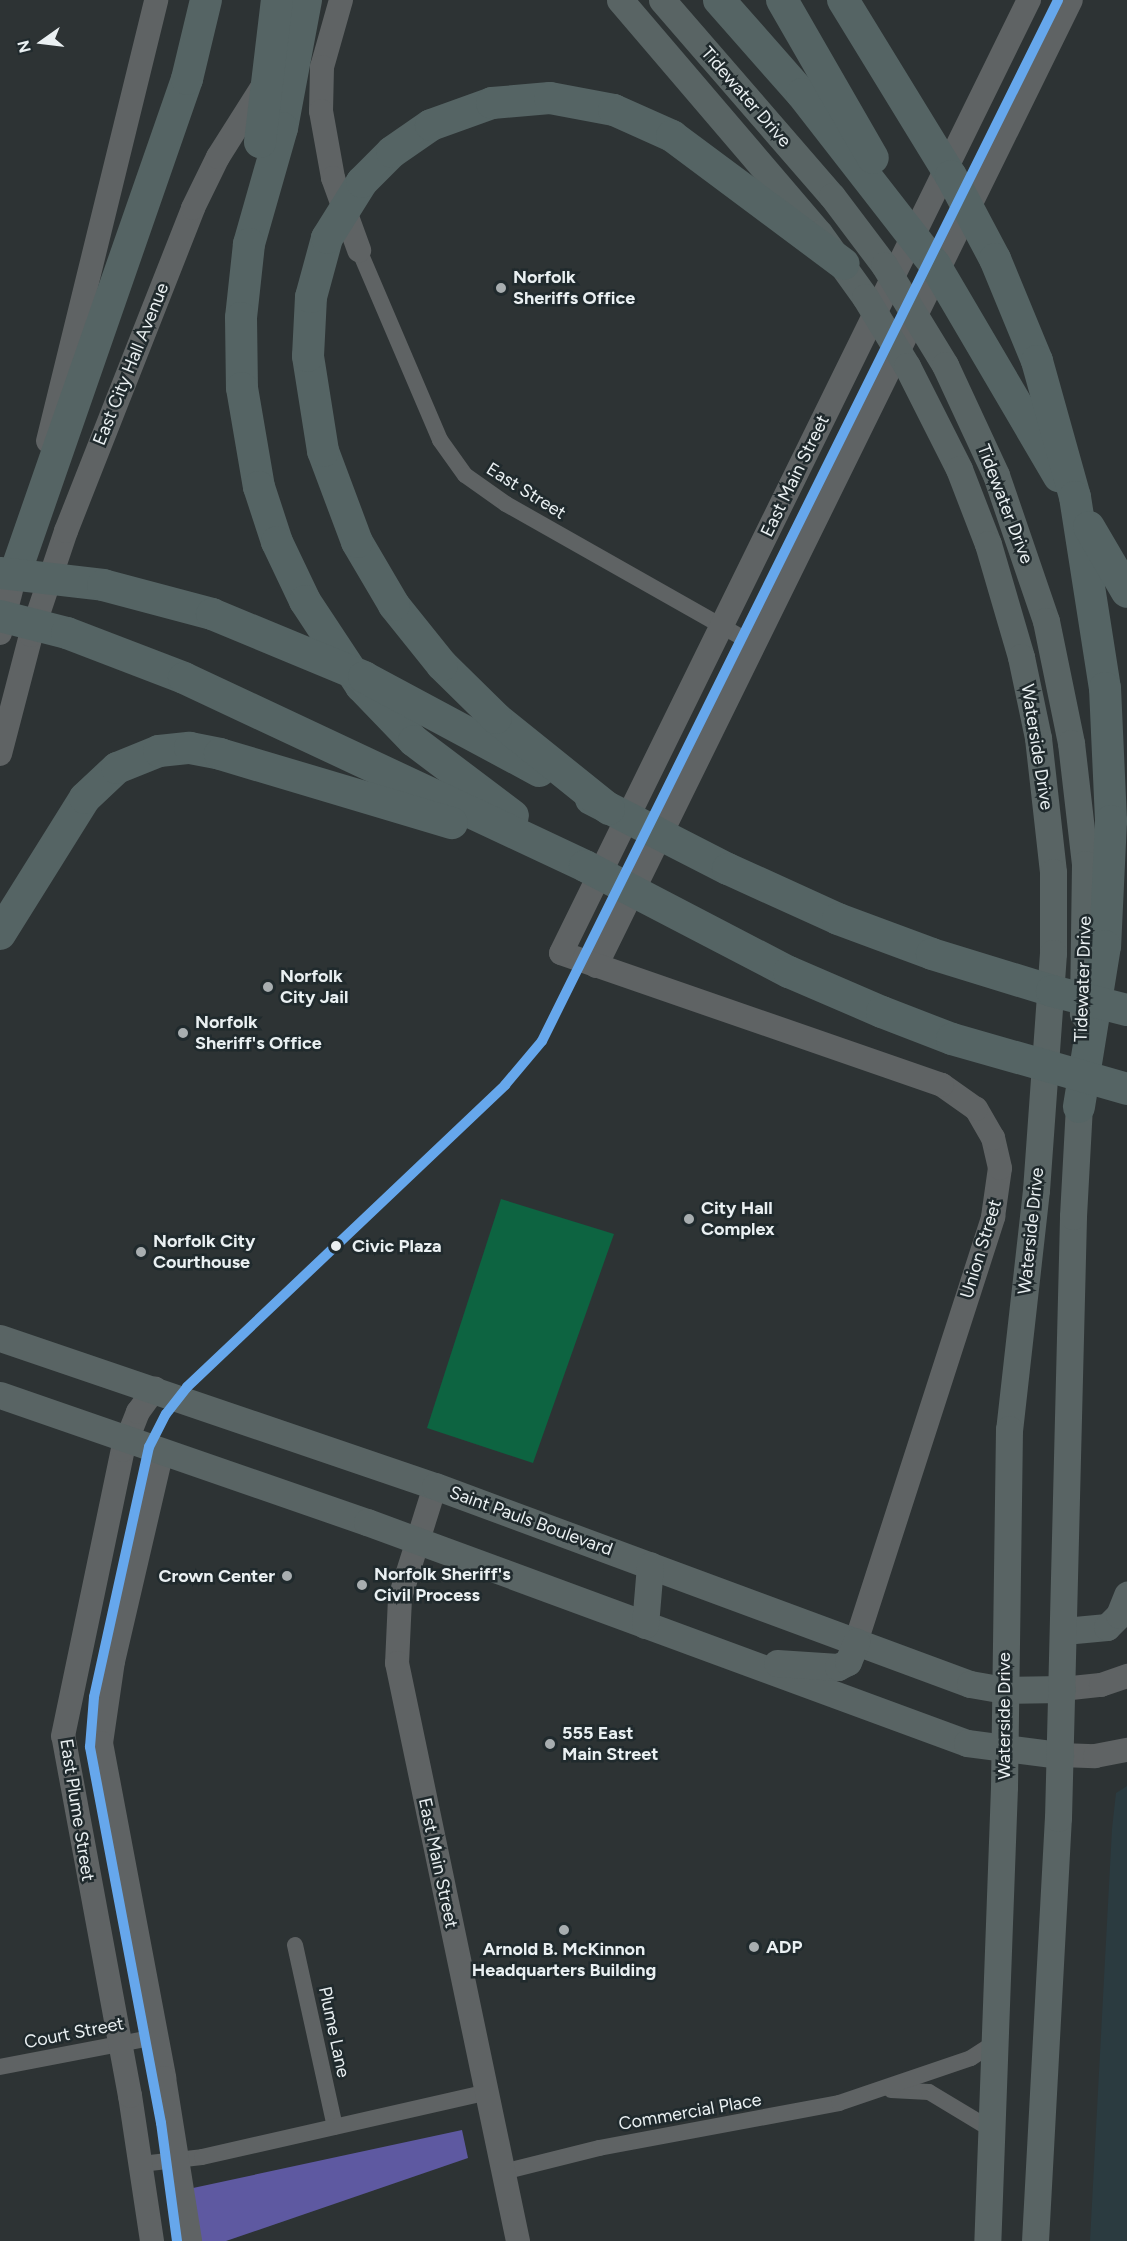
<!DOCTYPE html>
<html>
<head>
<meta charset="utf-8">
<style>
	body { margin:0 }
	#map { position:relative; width:1127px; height:2241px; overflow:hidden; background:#2d3334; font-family:Figtree,sans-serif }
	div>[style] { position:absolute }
	.built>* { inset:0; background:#2b3b40 }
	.green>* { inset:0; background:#0d6441 }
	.water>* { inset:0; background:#5e59a1 }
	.street>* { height:16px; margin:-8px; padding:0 8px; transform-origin:8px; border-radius:8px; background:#5f6364 }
	.secondary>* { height:24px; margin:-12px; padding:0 12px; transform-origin:12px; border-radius:12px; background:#5f6364 }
	.primary>* { height:27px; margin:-13.5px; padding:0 13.5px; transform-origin:13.5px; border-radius:13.5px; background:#596464 }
	.highway>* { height:32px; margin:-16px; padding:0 16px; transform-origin:16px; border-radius:16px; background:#556464 }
	.rail-1>* { height:10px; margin:-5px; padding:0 5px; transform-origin:5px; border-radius:5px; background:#66a7ec }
	.dots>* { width:16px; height:16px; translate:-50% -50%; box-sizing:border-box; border:3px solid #202a2d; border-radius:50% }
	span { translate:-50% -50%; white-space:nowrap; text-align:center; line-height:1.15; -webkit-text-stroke:5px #202a2d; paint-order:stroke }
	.street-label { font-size:18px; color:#eaf0f2 }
	.poi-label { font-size:18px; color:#eaf0f2; font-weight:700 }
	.left { translate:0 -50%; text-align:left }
	.right { translate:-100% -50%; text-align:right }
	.stop-label { font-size:18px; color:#eaf0f2; font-weight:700 }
	.north { position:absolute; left:12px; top:12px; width:60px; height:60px; -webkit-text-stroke:4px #202a2d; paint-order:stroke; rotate:256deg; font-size:16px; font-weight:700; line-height:24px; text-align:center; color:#eaf0f2 }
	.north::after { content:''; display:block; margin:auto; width:21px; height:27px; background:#eaf0f2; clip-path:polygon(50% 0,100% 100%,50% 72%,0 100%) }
</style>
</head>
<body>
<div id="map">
	<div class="built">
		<div style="clip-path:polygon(1127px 1786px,1127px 2241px,1090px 2241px,1112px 1829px,1116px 1793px)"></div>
	</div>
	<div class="green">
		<div style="clip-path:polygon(501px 1199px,614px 1234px,533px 1463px,427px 1428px)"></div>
	</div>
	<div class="water">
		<div style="clip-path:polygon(462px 2130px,468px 2158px,226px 2241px,196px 2241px,193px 2188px)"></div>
	</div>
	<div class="street">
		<div style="left:359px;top:250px;width:207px;rotate:66.9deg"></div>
		<div style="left:440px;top:440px;width:43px;rotate:54.5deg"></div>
		<div style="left:465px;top:475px;width:50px;rotate:35.3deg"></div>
		<div style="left:506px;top:504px;width:284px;rotate:29.5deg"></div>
		<div style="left:295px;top:1945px;width:186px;rotate:77.6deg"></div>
		<div style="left:0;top:2067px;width:159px;rotate:-10.9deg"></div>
		<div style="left:891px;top:2090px;width:38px;rotate:3deg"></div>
		<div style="left:929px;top:2092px;width:74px;rotate:31.1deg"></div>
		<div style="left:141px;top:2164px;width:61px;rotate:-6.5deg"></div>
		<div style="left:202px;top:2157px;width:293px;rotate:-12.8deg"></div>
		<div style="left:503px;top:2172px;width:99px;rotate:-14deg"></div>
		<div style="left:599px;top:2148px;width:244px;rotate:-10.6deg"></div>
		<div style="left:839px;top:2103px;width:139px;rotate:-18.8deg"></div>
		<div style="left:971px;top:2058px;width:30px;rotate:-33deg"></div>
	</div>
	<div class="secondary">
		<div style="left:341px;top:0;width:70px;rotate:105.8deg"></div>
		<div style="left:322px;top:67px;width:44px;rotate:91.3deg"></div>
		<div style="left:321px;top:111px;width:68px;rotate:79.8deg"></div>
		<div style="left:333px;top:178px;width:77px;rotate:70.1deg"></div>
		<div style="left:48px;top:441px;width:454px;rotate:-76.2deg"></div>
		<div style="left:0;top:633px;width:76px;rotate:-75.6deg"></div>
		<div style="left:0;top:754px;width:123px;rotate:-75.4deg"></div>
		<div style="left:31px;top:635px;width:110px;rotate:-71.4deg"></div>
		<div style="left:66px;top:531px;width:347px;rotate:-68.5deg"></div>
		<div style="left:193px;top:208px;width:57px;rotate:-63.9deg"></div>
		<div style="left:218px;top:157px;width:90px;rotate:-57.7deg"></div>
		<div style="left:596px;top:966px;width:1076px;rotate:-63.82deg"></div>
		<div style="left:162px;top:1451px;width:216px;rotate:103.1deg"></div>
		<div style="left:113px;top:1661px;width:83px;rotate:98.3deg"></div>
		<div style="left:101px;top:1743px;width:341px;rotate:79.3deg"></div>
		<div style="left:164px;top:2078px;width:165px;rotate:80.9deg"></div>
		<div style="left:435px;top:1486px;width:117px;rotate:107.4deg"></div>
		<div style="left:400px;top:1598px;width:65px;rotate:92.6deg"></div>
		<div style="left:397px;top:1663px;width:591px;rotate:78.18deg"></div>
		<div style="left:856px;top:1642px;width:447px;rotate:-72.1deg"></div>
		<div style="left:993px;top:1217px;width:49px;rotate:-81.9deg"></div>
		<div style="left:1000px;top:1168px;width:31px;rotate:-103deg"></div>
		<div style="left:993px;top:1138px;width:34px;rotate:-120deg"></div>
		<div style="left:976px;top:1109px;width:42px;rotate:-144.8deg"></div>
		<div style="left:942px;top:1085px;width:403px;rotate:-160.9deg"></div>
		<div style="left:561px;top:953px;width:1062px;rotate:-63.85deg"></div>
		<div style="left:1062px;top:1689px;width:39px;rotate:-6deg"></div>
		<div style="left:1101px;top:1685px;width:28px;rotate:-19deg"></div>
		<div style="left:1060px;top:1755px;width:35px;rotate:2deg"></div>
		<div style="left:1095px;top:1756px;width:33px;rotate:-11deg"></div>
		<div style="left:152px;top:2241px;width:147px;rotate:-98.6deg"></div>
		<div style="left:130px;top:2096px;width:366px;rotate:-100.5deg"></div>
		<div style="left:63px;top:1736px;width:292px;rotate:-78.2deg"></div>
		<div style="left:123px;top:1450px;width:41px;rotate:-68.5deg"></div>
		<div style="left:138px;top:1412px;width:29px;rotate:-54deg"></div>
	</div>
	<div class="primary">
		<div style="left:620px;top:0;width:306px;rotate:49.5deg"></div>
		<div style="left:819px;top:233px;width:79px;rotate:54.3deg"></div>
		<div style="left:865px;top:297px;width:81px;rotate:58.7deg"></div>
		<div style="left:907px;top:366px;width:115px;rotate:63.2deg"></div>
		<div style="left:959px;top:469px;width:80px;rotate:68.9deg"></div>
		<div style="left:988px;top:544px;width:118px;rotate:73.7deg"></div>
		<div style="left:1021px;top:657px;width:83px;rotate:78.1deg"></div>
		<div style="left:1038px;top:738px;width:135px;rotate:83.6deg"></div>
		<div style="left:1053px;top:872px;width:81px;rotate:90deg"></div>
		<div style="left:1053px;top:953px;width:238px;rotate:94.1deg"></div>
		<div style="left:1036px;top:1190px;width:241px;rotate:96.4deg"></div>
		<div style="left:1009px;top:1429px;width:358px;rotate:90.8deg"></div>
		<div style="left:1004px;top:1787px;width:454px;rotate:92.1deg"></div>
		<div style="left:662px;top:0;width:259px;rotate:49.1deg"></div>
		<div style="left:832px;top:196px;width:86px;rotate:53deg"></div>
		<div style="left:884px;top:265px;width:117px;rotate:58.6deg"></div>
		<div style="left:945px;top:365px;width:121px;rotate:65.1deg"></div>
		<div style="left:996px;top:475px;width:154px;rotate:71.1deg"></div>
		<div style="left:1046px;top:621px;width:125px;rotate:78.4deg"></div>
		<div style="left:1071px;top:743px;width:122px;rotate:83.4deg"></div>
		<div style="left:1085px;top:864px;width:150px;rotate:90.8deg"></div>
		<div style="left:0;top:1338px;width:459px;rotate:18.8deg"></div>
		<div style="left:435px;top:1486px;width:570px;rotate:20.31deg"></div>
		<div style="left:970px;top:1684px;width:35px;rotate:10deg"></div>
		<div style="left:1004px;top:1690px;width:58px;rotate:-1deg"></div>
		<div style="left:0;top:1395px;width:388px;rotate:19.1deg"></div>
		<div style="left:367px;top:1522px;width:639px;rotate:20.22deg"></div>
		<div style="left:967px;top:1743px;width:94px;rotate:7.4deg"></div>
		<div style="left:645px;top:1625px;width:60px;rotate:-85.2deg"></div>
		<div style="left:1064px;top:1631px;width:43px;rotate:-5.3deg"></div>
		<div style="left:1107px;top:1627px;width:17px;rotate:-45deg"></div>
		<div style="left:1119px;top:1615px;width:22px;rotate:-68deg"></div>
		<div style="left:777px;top:1663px;width:61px;rotate:3.8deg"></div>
		<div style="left:838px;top:1667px;width:11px;rotate:-27deg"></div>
		<div style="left:848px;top:1662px;width:22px;rotate:-68deg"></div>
		<div style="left:1035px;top:2241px;width:424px;rotate:-86.9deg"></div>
		<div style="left:1058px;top:1818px;width:602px;rotate:-88.57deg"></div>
		<div style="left:1073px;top:1216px;width:130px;rotate:-86.9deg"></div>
	</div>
	<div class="highway">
		<div style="left:306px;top:0;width:130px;rotate:100.6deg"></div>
		<div style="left:282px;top:128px;width:121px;rotate:105.9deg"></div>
		<div style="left:249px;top:244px;width:74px;rotate:96.2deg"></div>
		<div style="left:241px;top:318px;width:70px;rotate:89.2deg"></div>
		<div style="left:242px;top:388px;width:100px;rotate:80.3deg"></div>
		<div style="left:259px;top:487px;width:58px;rotate:71.9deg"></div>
		<div style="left:277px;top:542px;width:65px;rotate:64.6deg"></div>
		<div style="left:305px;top:601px;width:102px;rotate:56.6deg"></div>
		<div style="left:361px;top:686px;width:76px;rotate:46.1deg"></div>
		<div style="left:414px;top:741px;width:124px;rotate:37.1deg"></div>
		<div style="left:719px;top:0;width:125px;rotate:48.6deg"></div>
		<div style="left:802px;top:94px;width:217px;rotate:52.1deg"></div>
		<div style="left:935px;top:265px;width:245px;rotate:59.6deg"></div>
		<div style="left:782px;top:0;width:182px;rotate:60.1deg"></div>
		<div style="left:843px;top:0;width:206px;rotate:58.5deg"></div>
		<div style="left:951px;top:176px;width:94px;rotate:62.1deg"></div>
		<div style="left:995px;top:259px;width:110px;rotate:67.6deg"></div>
		<div style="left:1037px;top:361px;width:141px;rotate:74.4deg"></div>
		<div style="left:1075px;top:497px;width:193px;rotate:81.1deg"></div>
		<div style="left:1105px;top:688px;width:133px;rotate:87.4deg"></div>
		<div style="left:1111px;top:821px;width:125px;rotate:92.7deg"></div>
		<div style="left:1105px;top:946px;width:163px;rotate:99.2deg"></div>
		<div style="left:260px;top:142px;width:143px;rotate:-83.2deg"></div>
		<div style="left:1089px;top:527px;width:75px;rotate:59.7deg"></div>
		<div style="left:17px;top:568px;width:518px;rotate:-70.83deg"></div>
		<div style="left:187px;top:79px;width:81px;rotate:-76.5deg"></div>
		<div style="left:0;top:573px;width:104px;rotate:6.6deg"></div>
		<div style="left:103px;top:585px;width:113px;rotate:14.9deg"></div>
		<div style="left:212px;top:614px;width:165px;rotate:22.5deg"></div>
		<div style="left:364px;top:677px;width:199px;rotate:28.2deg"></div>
		<div style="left:0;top:616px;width:69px;rotate:14.2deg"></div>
		<div style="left:67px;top:633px;width:125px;rotate:21deg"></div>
		<div style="left:184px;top:678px;width:443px;rotate:25.1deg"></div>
		<div style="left:585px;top:866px;width:230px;rotate:27.5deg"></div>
		<div style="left:789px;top:972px;width:101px;rotate:23.3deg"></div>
		<div style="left:882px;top:1012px;width:75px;rotate:21.1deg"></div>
		<div style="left:952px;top:1039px;width:182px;rotate:15.9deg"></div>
		<div style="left:591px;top:799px;width:154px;rotate:27.1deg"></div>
		<div style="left:728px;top:869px;width:121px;rotate:24.4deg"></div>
		<div style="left:838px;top:919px;width:100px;rotate:20.4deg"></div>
		<div style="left:932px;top:954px;width:126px;rotate:17.1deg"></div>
		<div style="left:1052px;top:991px;width:77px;rotate:14.2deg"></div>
		<div style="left:609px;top:809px;width:145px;rotate:-141.2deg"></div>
		<div style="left:496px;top:718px;width:76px;rotate:-135.5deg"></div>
		<div style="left:442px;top:665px;width:77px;rotate:-128.7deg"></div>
		<div style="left:394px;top:605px;width:73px;rotate:-120.4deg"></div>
		<div style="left:357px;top:542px;width:97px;rotate:-110.5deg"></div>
		<div style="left:323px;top:451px;width:96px;rotate:-99deg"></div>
		<div style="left:308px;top:356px;width:59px;rotate:-87.1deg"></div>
		<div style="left:311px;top:297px;width:61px;rotate:-74.8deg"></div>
		<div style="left:327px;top:238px;width:66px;rotate:-58deg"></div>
		<div style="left:362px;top:182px;width:42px;rotate:-45deg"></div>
		<div style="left:392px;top:152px;width:47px;rotate:-34.7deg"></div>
		<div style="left:431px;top:125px;width:65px;rotate:-19.8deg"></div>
		<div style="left:492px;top:103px;width:58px;rotate:-4.9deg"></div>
		<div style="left:550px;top:98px;width:65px;rotate:10.6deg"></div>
		<div style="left:614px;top:110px;width:64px;rotate:24.1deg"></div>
		<div style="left:672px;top:136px;width:214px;rotate:36.7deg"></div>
		<div style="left:0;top:934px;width:160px;rotate:-58deg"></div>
		<div style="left:85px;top:798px;width:44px;rotate:-43.2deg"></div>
		<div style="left:117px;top:768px;width:45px;rotate:-22deg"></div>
		<div style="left:159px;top:751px;width:31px;rotate:-6deg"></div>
		<div style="left:190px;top:748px;width:31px;rotate:11deg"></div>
		<div style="left:220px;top:754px;width:242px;rotate:16.6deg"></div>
	</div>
	<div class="rail-1">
		<div style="left:177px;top:2241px;width:119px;rotate:-97.7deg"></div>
		<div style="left:161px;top:2123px;width:383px;rotate:-100.7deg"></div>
		<div style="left:90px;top:1747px;width:50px;rotate:-85.4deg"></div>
		<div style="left:94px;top:1697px;width:256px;rotate:-77.6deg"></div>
		<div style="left:149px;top:1447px;width:37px;rotate:-63deg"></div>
		<div style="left:166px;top:1414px;width:34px;rotate:-52deg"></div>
		<div style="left:187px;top:1387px;width:439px;rotate:-43.5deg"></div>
		<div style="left:505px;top:1085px;width:57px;rotate:-49.9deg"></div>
		<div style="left:542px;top:1041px;width:1162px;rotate:-63.63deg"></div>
	</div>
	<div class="dots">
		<div style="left:501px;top:288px;background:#a8aeb0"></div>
		<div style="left:268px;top:987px;background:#a8aeb0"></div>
		<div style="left:183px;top:1033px;background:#a8aeb0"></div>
		<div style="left:689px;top:1219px;background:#a8aeb0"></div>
		<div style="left:336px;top:1246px;background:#eaf0f2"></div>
		<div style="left:141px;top:1252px;background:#a8aeb0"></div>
		<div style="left:287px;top:1576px;background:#a8aeb0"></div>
		<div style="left:362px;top:1585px;background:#a8aeb0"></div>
		<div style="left:550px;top:1744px;background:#a8aeb0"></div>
		<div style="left:564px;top:1930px;background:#a8aeb0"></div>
		<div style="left:754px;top:1947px;background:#a8aeb0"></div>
	</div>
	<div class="street-label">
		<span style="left:746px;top:97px;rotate:49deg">Tidewater Drive</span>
		<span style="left:131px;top:364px;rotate:-68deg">East City Hall Avenue</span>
		<span style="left:795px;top:476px;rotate:-64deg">East Main Street</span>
		<span style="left:526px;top:491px;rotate:32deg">East Street</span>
		<span style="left:1005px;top:504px;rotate:69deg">Tidewater Drive</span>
		<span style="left:1037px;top:747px;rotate:81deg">Waterside Drive</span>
		<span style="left:1083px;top:979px;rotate:-88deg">Tidewater Drive</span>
		<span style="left:1031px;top:1231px;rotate:-84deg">Waterside Drive</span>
		<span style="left:981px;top:1249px;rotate:-73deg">Union Street</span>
		<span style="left:531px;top:1521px;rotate:20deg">Saint Pauls Boulevard</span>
		<span style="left:1004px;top:1716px;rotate:-90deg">Waterside Drive</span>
		<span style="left:77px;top:1810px;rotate:81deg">East Plume Street</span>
		<span style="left:438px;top:1863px;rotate:78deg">East Main Street</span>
		<span style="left:334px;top:2032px;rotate:78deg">Plume Lane</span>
		<span style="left:74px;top:2033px;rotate:-11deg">Court Street</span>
		<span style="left:690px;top:2112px;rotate:-10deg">Commercial Place</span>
	</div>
	<div class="poi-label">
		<span class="left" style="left:513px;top:288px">Norfolk<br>Sheriffs Office</span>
		<span class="left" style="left:280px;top:987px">Norfolk<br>City Jail</span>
		<span class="left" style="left:195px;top:1033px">Norfolk<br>Sheriff's Office</span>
		<span class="left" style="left:701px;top:1219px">City Hall<br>Complex</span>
		<span class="left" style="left:153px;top:1252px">Norfolk City<br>Courthouse</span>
		<span class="left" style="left:374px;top:1585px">Norfolk Sheriff's<br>Civil Process</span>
		<span class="right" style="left:275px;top:1576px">Crown Center</span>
		<span class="left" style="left:562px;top:1744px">555 East<br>Main Street</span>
		<span class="left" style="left:766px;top:1947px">ADP</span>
		<span style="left:564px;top:1960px">Arnold B. McKinnon<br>Headquarters Building</span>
	</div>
	<div class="stop-label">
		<span class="left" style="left:352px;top:1246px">Civic Plaza</span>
	</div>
	<div class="north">N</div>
</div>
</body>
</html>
